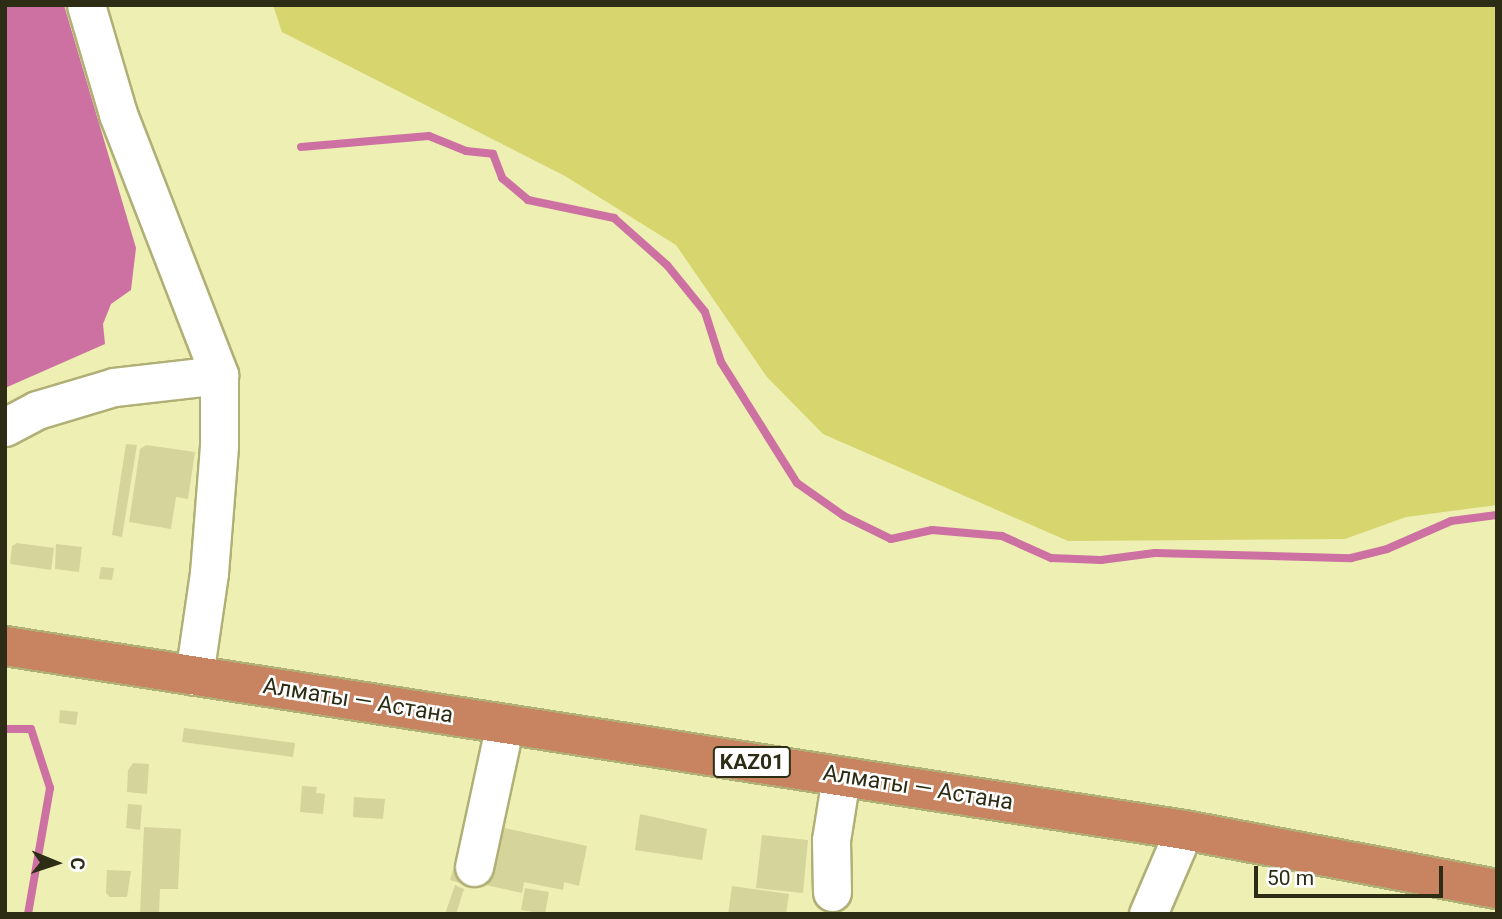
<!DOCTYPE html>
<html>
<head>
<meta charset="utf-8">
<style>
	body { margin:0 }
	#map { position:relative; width:1502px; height:919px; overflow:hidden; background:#eeefb3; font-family:Roboto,sans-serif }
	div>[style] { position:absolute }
	.green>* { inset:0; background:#d7d56e }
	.water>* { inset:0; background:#cc71a2 }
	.stream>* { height:8px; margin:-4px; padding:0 4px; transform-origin:4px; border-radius:4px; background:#cc71a2 }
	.building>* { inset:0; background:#d5d59b }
	.roads { filter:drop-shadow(2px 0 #afaf76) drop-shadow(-2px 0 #afaf76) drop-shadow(0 2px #afaf76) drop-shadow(0 -2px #afaf76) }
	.minor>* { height:37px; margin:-18.5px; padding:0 18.5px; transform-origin:18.5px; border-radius:18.5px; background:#fff }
	.highway>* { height:38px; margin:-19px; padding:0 19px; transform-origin:19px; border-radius:19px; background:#c88461 }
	span { translate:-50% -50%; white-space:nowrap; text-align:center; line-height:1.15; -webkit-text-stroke:5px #fff; paint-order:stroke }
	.shield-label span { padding:2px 5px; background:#fff; border:2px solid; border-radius:5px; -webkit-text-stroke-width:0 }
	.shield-label { font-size:21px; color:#2d2d15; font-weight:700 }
	.street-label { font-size:23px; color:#2d2d15 }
	.frame { position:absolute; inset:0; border:7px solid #2d2d15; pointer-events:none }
	.north { position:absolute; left:21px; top:828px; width:70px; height:70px; -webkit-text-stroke:5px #fff; paint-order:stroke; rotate:92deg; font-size:19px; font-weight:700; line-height:28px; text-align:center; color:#2d2d15 }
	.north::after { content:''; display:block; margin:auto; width:24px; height:32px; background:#2d2d15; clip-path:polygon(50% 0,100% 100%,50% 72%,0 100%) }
	.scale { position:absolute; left:1254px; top:866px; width:189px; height:32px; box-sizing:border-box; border:4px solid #2d2d15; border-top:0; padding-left:9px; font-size:21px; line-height:24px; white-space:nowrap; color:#2d2d15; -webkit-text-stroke:5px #fff; paint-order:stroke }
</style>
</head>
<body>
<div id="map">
	<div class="green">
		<div style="clip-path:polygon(273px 5px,1497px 5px,1497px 505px,1406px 517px,1345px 539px,1068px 541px,823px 434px,767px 377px,676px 245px,565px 176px,282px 32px)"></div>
	</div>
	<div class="water">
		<div style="clip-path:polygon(5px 5px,64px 5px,136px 248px,131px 290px,111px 304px,103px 324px,105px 344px,5px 388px)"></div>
	</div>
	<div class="stream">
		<div style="left:301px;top:147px;width:128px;rotate:-4.9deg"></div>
		<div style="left:429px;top:136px;width:40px;rotate:22deg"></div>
		<div style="left:466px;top:151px;width:27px;rotate:6deg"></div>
		<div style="left:493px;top:154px;width:26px;rotate:69deg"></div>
		<div style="left:502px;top:178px;width:34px;rotate:40deg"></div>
		<div style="left:528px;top:200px;width:88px;rotate:11.8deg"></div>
		<div style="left:614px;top:218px;width:71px;rotate:41.6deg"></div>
		<div style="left:667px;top:265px;width:60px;rotate:51deg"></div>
		<div style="left:705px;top:312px;width:52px;rotate:72.3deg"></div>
		<div style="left:721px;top:362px;width:143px;rotate:57.9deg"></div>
		<div style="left:797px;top:483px;width:57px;rotate:35.1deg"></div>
		<div style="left:844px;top:516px;width:52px;rotate:26.1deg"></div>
		<div style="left:891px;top:539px;width:42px;rotate:-12.4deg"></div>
		<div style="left:932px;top:530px;width:70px;rotate:4.9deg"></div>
		<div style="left:1002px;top:536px;width:54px;rotate:24.2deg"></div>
		<div style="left:1051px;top:558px;width:50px;rotate:2.3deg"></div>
		<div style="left:1101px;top:560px;width:54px;rotate:-7.4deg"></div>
		<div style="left:1155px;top:553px;width:196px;rotate:1.5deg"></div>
		<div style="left:1351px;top:558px;width:37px;rotate:-14deg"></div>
		<div style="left:1387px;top:549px;width:70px;rotate:-23.6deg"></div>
		<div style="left:1451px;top:521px;width:46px;rotate:-7.4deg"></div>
		<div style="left:5px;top:729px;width:26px"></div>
		<div style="left:31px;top:729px;width:62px;rotate:72.1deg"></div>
		<div style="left:50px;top:788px;width:128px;rotate:99.9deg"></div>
	</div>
	<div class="building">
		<div style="clip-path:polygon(126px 444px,137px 445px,122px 537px,112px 535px)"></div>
		<div style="clip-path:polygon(146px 445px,195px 452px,188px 499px,176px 497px,171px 529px,129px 522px,140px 449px)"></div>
		<div style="clip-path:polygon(17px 543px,54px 548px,51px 570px,10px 564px,12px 546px)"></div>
		<div style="clip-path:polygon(56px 544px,82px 547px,79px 572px,55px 569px)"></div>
		<div style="clip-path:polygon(101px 567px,114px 568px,112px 580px,99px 579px)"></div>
		<div style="clip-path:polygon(60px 710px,78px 712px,76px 725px,59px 723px)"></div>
		<div style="clip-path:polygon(184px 728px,295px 743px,293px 757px,182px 742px)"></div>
		<div style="clip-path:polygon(133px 763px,149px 764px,147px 794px,127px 792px,128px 770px)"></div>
		<div style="clip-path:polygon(302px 786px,317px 787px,316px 793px,325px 794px,323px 814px,300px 812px)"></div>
		<div style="clip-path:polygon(354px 797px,385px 799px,383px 819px,353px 817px)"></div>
		<div style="clip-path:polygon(128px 804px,142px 805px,140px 830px,126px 828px)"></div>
		<div style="clip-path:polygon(640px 814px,707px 829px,702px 860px,635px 850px)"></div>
		<div style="clip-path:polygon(144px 827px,181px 829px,178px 889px,160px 889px,159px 914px,140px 914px)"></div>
		<div style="clip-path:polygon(500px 827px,587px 846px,579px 886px,564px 882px,563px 890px,524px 882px,522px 893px,481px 884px)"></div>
		<div style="clip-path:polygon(762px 835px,808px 840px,803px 893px,756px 888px)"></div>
		<div style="clip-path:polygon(454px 867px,464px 870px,460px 883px,450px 880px)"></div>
		<div style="clip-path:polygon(107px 870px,131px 871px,127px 897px,110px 897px,106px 893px)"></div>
		<div style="clip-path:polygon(455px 885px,464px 889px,456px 914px,445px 914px)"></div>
		<div style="clip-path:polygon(732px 886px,789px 894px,786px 914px,728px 914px)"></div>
		<div style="clip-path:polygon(525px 888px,549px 892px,545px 914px,521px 910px)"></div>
	</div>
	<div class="roads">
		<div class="minor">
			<div style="left:86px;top:5px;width:114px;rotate:73.6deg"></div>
			<div style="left:118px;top:114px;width:280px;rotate:68.8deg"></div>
			<div style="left:219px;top:375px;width:71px;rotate:90deg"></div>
			<div style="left:219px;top:446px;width:127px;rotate:94.5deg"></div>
			<div style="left:209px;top:573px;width:104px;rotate:98.3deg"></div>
			<div style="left:5px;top:427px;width:36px;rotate:-28deg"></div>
			<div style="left:37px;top:410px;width:80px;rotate:-16.6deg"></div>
			<div style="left:114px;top:387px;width:106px;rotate:-6.5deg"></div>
			<div style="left:474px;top:867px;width:146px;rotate:-77.8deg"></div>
			<div style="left:832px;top:892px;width:52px;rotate:-91.1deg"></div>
			<div style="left:831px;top:840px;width:64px;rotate:-81deg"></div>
			<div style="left:1148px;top:914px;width:91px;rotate:-66.8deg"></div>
		</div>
		<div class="highway">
			<div style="left:5px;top:646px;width:1193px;rotate:8.87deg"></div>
			<div style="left:1184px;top:830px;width:319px;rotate:10.7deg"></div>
		</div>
	</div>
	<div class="shield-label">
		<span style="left:752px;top:762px">KАZ01</span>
	</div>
	<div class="street-label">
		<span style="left:358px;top:701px;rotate:9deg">Алматы — Астана</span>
		<span style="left:918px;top:788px;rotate:9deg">Алматы — Астана</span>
	</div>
	<div class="frame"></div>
	<div class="north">С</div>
	<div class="scale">50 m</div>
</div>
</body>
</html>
